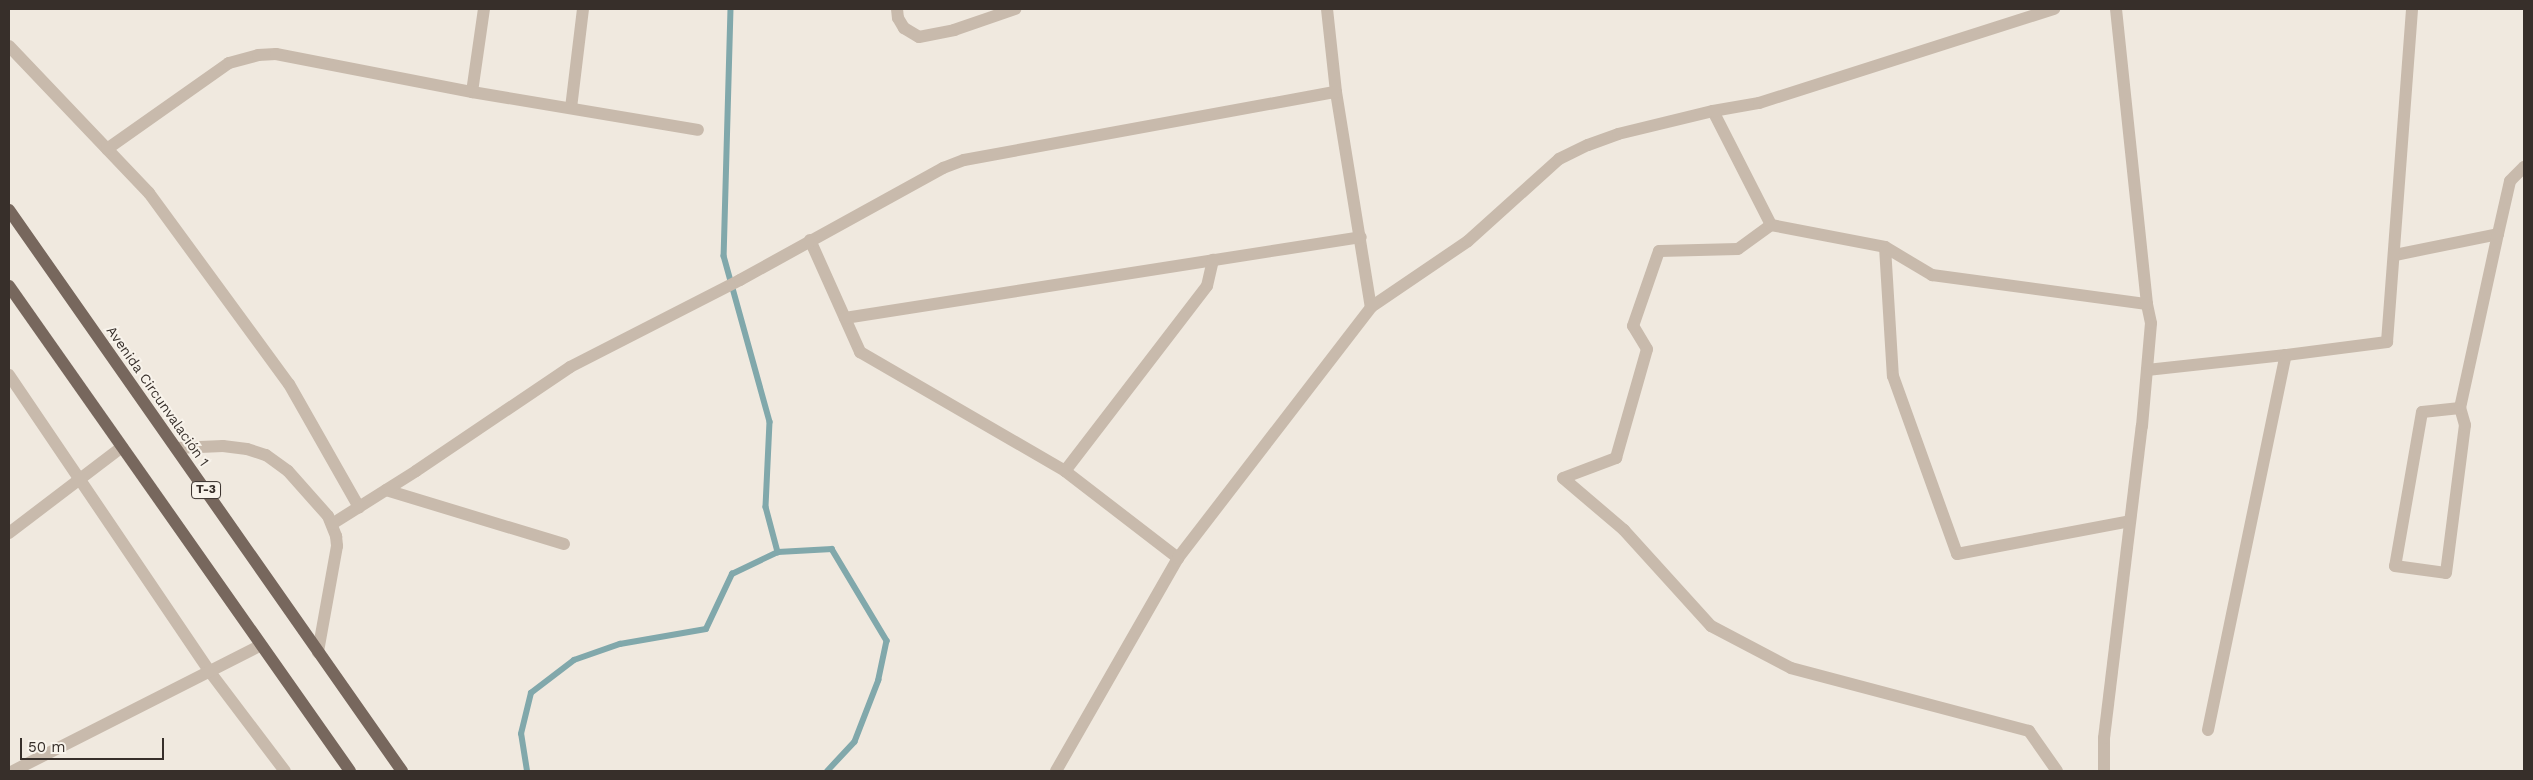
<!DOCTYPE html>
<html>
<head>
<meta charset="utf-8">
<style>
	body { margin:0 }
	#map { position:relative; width:2533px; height:780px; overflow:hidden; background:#f0e9df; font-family:"Work Sans",sans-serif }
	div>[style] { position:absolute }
	.stream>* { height:5.5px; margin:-2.75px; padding:0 2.75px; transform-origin:2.75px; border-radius:2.75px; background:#81a8ab }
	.street>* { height:12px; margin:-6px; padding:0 6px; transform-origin:6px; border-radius:6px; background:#c8baac }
	.primary>* { height:12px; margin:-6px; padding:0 6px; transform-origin:6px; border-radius:6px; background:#77675d }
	span { translate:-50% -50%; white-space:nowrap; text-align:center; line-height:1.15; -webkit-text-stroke:4px #f8f3eb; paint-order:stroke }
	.shield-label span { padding:1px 4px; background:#f8f3eb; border:1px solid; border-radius:4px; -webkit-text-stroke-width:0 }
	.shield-label { font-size:12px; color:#372f2a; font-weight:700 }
	.street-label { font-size:14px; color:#372f2a }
	.frame { position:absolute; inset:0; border:10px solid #372f2a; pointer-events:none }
	.scale { position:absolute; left:20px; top:738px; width:144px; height:22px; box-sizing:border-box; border:2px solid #372f2a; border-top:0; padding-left:6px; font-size:15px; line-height:18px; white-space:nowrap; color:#372f2a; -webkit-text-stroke:4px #f8f3eb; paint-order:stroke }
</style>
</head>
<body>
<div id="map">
	<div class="stream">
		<div style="left:731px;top:9px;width:247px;rotate:91.6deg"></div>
		<div style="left:724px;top:256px;width:172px;rotate:74.5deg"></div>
		<div style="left:770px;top:422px;width:85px;rotate:92.7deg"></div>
		<div style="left:766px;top:507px;width:47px;rotate:75.1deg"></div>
		<div style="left:778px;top:552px;width:54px;rotate:-3.2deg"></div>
		<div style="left:832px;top:549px;width:107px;rotate:59.1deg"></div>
		<div style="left:887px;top:641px;width:40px;rotate:102deg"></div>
		<div style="left:879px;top:680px;width:66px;rotate:111.2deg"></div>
		<div style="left:855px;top:742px;width:40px;rotate:133deg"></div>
		<div style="left:527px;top:771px;width:37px;rotate:-99deg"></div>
		<div style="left:521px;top:734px;width:42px;rotate:-76.3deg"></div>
		<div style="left:531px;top:693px;width:54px;rotate:-37.5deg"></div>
		<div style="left:574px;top:660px;width:49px;rotate:-19.2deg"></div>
		<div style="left:620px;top:644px;width:87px;rotate:-9.9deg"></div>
		<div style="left:706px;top:629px;width:61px;rotate:-64.7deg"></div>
		<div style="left:732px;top:574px;width:51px;rotate:-25.6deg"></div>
	</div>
	<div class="street">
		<div style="left:897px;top:9px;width:9px;rotate:84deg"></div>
		<div style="left:898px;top:18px;width:12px;rotate:59deg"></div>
		<div style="left:904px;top:28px;width:17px;rotate:31deg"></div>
		<div style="left:919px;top:37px;width:36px;rotate:-11deg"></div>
		<div style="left:954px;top:30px;width:65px;rotate:-19deg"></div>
		<div style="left:1327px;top:9px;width:83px;rotate:83.8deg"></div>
		<div style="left:1336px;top:92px;width:218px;rotate:80.8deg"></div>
		<div style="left:9px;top:46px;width:203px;rotate:46.4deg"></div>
		<div style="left:149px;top:193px;width:237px;rotate:53.8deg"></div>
		<div style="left:289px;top:384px;width:142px;rotate:60.4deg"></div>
		<div style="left:472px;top:92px;width:84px;rotate:-81.8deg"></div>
		<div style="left:571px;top:108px;width:100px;rotate:-83.1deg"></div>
		<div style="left:1713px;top:111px;width:128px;rotate:63deg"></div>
		<div style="left:107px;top:149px;width:149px;rotate:-35.2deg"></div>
		<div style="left:229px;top:63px;width:30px;rotate:-15deg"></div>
		<div style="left:258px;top:55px;width:18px;rotate:-3deg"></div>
		<div style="left:276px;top:54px;width:200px;rotate:11deg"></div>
		<div style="left:472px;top:92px;width:229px;rotate:9.5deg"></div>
		<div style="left:810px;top:240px;width:123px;rotate:65.9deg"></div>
		<div style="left:860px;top:352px;width:237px;rotate:30.1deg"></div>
		<div style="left:1065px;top:471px;width:143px;rotate:37.6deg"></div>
		<div style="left:1885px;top:247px;width:129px;rotate:86.5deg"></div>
		<div style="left:1893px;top:376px;width:189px;rotate:70.2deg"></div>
		<div style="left:1957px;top:554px;width:176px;rotate:-10.8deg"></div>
		<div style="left:2395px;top:255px;width:105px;rotate:-11.5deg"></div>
		<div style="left:2498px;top:234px;width:54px;rotate:-77.2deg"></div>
		<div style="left:2510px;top:181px;width:20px;rotate:-45deg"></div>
		<div style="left:845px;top:318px;width:522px;rotate:-8.92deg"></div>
		<div style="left:2147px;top:370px;width:140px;rotate:-6.2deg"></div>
		<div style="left:9px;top:375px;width:359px;rotate:55.9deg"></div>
		<div style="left:210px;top:672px;width:124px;rotate:52.9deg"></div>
		<div style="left:2460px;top:408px;width:38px;rotate:174deg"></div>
		<div style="left:2422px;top:412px;width:156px;rotate:99.9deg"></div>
		<div style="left:2395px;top:566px;width:51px;rotate:7.8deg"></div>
		<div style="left:2446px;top:573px;width:149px;rotate:-82.7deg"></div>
		<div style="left:2465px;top:425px;width:18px;rotate:-106deg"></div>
		<div style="left:2460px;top:408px;width:178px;rotate:-77.7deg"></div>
		<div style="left:176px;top:448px;width:47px;rotate:-2.4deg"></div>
		<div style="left:223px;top:446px;width:24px;rotate:7deg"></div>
		<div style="left:247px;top:449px;width:20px;rotate:18deg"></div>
		<div style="left:266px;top:455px;width:27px;rotate:36deg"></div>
		<div style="left:288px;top:471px;width:60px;rotate:48.4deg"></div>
		<div style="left:328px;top:516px;width:22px;rotate:68deg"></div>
		<div style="left:336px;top:536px;width:10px;rotate:84deg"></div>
		<div style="left:337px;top:546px;width:108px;rotate:100.2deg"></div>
		<div style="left:1065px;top:471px;width:233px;rotate:-52.5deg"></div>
		<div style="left:1207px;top:286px;width:27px;rotate:-77deg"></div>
		<div style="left:386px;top:490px;width:186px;rotate:16.9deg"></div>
		<div style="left:332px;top:524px;width:99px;rotate:-32.2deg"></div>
		<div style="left:416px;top:471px;width:186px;rotate:-34deg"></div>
		<div style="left:570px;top:367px;width:191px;rotate:-27.1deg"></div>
		<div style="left:740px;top:280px;width:232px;rotate:-28.9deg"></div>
		<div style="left:943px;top:168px;width:22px;rotate:-21deg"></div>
		<div style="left:964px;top:160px;width:378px;rotate:-10.4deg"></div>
		<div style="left:9px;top:533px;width:142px;rotate:-37.3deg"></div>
		<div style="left:2208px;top:730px;width:383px;rotate:-78.3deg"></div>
		<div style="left:2286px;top:355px;width:102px;rotate:-7.3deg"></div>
		<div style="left:2387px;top:342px;width:334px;rotate:-85.7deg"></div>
		<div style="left:13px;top:771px;width:278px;rotate:-26.9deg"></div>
		<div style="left:1056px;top:771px;width:245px;rotate:-60.2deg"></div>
		<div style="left:1178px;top:558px;width:317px;rotate:-52.4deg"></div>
		<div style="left:1371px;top:307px;width:117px;rotate:-34.2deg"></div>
		<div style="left:1468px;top:241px;width:122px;rotate:-42deg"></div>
		<div style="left:1559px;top:159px;width:32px;rotate:-26deg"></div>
		<div style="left:1588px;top:145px;width:32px;rotate:-20deg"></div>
		<div style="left:1618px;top:134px;width:98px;rotate:-13.6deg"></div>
		<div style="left:1713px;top:111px;width:47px;rotate:-9.9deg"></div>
		<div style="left:1759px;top:103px;width:310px;rotate:-17.7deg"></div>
		<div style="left:2057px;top:771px;width:49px;rotate:-125deg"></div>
		<div style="left:2029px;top:731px;width:246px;rotate:-165.2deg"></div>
		<div style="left:1791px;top:668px;width:90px;rotate:-152.3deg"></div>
		<div style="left:1711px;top:626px;width:130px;rotate:-132.2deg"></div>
		<div style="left:1624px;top:530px;width:80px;rotate:-139.6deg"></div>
		<div style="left:1563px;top:478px;width:57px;rotate:-20.7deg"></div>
		<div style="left:1616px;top:458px;width:113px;rotate:-74.1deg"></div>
		<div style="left:1647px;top:349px;width:27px;rotate:-121deg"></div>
		<div style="left:1633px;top:326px;width:79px;rotate:-70.9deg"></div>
		<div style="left:1659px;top:251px;width:79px;rotate:-1.5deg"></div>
		<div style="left:1738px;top:249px;width:41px;rotate:-36deg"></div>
		<div style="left:1771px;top:225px;width:116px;rotate:10.9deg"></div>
		<div style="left:1885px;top:247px;width:55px;rotate:30.8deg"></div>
		<div style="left:1932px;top:275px;width:217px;rotate:7.7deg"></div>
		<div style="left:2104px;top:771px;width:33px;rotate:-90deg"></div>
		<div style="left:2104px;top:738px;width:314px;rotate:-83.1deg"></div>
		<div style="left:2142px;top:426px;width:103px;rotate:-85deg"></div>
		<div style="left:2151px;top:323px;width:19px;rotate:-102deg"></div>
		<div style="left:2147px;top:304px;width:297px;rotate:-96deg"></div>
	</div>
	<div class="primary">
		<div style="left:9px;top:210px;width:685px;rotate:54.99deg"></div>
		<div style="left:9px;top:286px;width:593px;rotate:54.89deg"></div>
	</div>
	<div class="shield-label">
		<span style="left:206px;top:490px">T-3</span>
	</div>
	<div class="street-label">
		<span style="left:158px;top:396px;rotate:55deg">Avenida Circunvalación 1</span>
	</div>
	<div class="frame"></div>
	<div class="scale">50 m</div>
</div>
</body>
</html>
